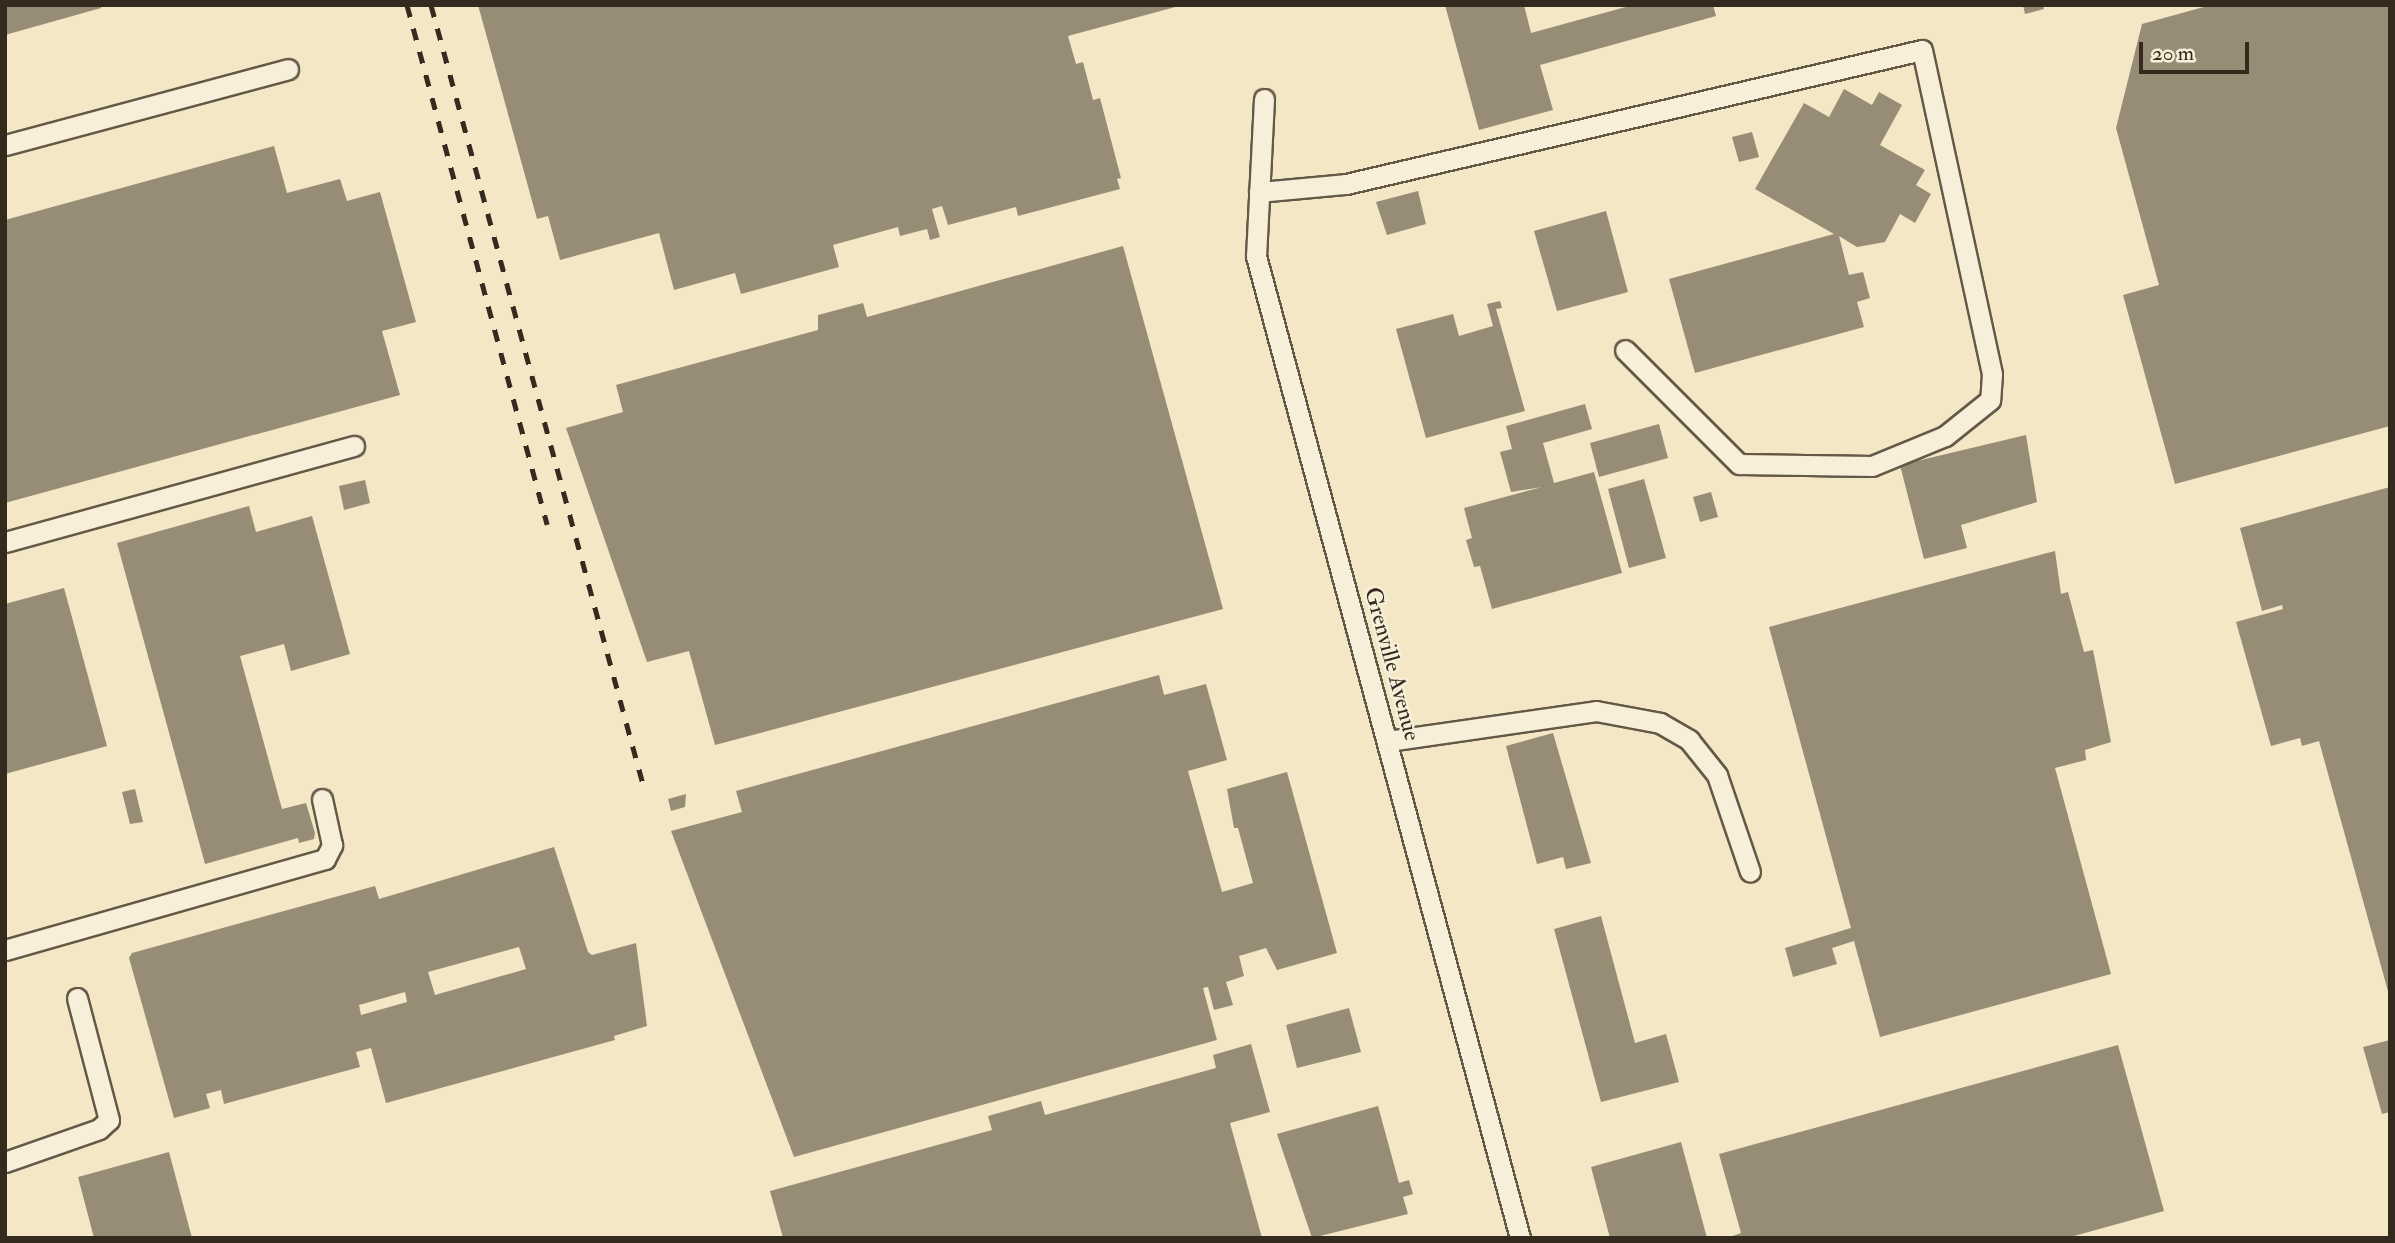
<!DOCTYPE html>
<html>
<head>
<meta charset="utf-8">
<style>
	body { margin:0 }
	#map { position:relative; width:2395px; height:1243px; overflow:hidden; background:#f3e7c6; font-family:"IM FELL Double Pica",serif }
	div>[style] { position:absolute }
	.building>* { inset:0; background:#978c75 }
	.roads { filter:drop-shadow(2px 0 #645947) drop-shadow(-2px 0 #645947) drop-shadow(0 2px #645947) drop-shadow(0 -2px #645947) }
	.lane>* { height:19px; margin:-9.5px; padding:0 9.5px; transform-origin:9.5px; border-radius:9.5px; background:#f7efda }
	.rail>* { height:5px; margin-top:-2.5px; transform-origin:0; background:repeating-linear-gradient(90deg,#342a1d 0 12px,transparent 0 24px) }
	span { translate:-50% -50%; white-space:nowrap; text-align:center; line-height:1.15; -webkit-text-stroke:5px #f7efda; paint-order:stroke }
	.street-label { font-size:23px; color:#342a1d }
	.frame { position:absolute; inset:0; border:7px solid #342a1d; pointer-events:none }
	.scale { position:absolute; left:2139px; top:42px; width:110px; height:32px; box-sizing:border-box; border:4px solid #342a1d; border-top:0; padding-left:9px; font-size:21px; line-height:24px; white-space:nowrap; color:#342a1d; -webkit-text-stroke:5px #f7efda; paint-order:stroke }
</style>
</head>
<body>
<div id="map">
	<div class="building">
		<div style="clip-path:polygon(5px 5px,100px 5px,101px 8px,5px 35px)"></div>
		<div style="clip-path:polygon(478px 5px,1179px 5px,1179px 6px,1068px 36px,1076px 64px,1083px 62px,1093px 100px,1100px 98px,1121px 178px,1117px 179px,1120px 189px,1018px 216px,1016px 207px,948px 225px,942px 206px,932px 209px,940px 237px,930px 240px,927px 229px,900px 236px,898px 227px,833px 245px,839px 267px,741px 294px,735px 273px,674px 290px,659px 233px,560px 260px,548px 216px,537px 219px)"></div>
		<div style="clip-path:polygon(1445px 5px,1524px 5px,1531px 33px,1633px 5px,1713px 5px,1716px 16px,1540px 65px,1553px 110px,1479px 130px)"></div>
		<div style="clip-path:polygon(2023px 5px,2043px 5px,2044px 9px,2025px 14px)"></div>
		<div style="clip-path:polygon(2211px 5px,2390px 5px,2390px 426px,2175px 484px,2123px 295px,2159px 285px,2116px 128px,2142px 24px)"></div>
		<div style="clip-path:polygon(1844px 89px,1872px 105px,1879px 92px,1902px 105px,1880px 145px,1925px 170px,1916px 185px,1931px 194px,1915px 223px,1900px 214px,1885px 242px,1857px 247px,1839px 236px,1849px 275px,1863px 272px,1870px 298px,1857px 302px,1864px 327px,1695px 373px,1669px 279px,1834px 234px,1755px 189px,1804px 103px,1829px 117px)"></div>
		<div style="clip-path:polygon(1752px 132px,1759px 157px,1739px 162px,1732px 137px)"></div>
		<div style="clip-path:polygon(274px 146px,287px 193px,340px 179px,347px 201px,380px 192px,416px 322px,382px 331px,400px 395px,5px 503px,5px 220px)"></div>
		<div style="clip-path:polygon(1418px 191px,1426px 224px,1387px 235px,1376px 202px)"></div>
		<div style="clip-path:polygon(1606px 211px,1628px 292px,1557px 311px,1534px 231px)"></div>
		<div style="clip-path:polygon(1123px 246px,1223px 609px,715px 745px,689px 651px,647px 662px,566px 428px,623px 412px,616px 385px,818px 330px,818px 315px,863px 303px,867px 317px)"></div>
		<div style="clip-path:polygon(1500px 301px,1502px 308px,1496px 309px,1525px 411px,1426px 438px,1396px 329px,1453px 314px,1459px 336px,1493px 326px,1487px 304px)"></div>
		<div style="clip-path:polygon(1585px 404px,1592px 429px,1543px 443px,1554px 483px,1594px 472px,1622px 573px,1492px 609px,1480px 566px,1474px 567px,1466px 540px,1472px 538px,1464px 508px,1542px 487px,1511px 492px,1500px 452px,1512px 449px,1506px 426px)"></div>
		<div style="clip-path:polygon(1659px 424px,1668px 458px,1599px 477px,1590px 443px)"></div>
		<div style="clip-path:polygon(2026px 435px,2037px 502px,1961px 525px,1967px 548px,1924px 559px,1900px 465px)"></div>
		<div style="clip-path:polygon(1644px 479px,1666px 558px,1629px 568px,1608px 489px)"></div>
		<div style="clip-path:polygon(365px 480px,370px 503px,344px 510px,339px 486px)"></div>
		<div style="clip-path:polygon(2390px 487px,2390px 995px,2389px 995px,2319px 741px,2302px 746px,2300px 738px,2271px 746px,2236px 622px,2283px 609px,2282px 605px,2262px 611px,2240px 528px)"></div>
		<div style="clip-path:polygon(1711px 492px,1718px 517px,1700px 522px,1693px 497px)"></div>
		<div style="clip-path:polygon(249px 506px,256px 532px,312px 516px,350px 654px,291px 671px,284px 644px,240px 656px,282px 809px,306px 803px,315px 833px,314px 839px,299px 843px,298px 838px,205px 864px,117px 543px)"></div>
		<div style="clip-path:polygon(2055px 551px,2061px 594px,2068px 592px,2084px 652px,2093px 650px,2111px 742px,2085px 750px,2086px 760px,2055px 768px,2111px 974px,1880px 1037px,1854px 941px,1832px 948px,1837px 964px,1793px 977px,1785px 948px,1851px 928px,1769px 627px)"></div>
		<div style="clip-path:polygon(64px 588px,107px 746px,5px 774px,5px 604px)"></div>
		<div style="clip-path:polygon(1159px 675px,1164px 695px,1206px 684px,1227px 760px,1188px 771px,1222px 892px,1253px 883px,1238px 828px,1234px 828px,1227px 789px,1287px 772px,1337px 953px,1277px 970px,1266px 948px,1239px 956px,1244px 976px,1226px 982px,1233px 1005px,1214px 1010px,1208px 987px,1203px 988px,1217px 1040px,794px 1157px,671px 831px,742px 812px,736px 791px)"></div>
		<div style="clip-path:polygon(1553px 733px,1591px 863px,1566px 869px,1563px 857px,1537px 864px,1506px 746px)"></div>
		<div style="clip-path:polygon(135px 789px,143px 822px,130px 824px,122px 792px)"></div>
		<div style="clip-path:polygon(686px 794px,685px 807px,671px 811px,668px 799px)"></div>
		<div style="clip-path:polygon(evenodd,554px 847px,588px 952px,592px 955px,636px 943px,647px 1026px,614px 1036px,615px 1040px,386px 1103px,371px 1048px,356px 1052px,360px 1067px,224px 1104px,221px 1090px,206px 1094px,210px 1108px,174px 1118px,129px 958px,132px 953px,375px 886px,379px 899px,554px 847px,519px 947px,526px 969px,435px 995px,428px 972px,519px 947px,554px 847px,405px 992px,407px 1002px,361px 1015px,359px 1005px,405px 992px)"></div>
		<div style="clip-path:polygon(1601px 916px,1635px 1043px,1666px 1034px,1679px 1082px,1601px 1102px,1554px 929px)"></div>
		<div style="clip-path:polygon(1349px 1008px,1361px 1052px,1297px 1068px,1286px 1025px)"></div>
		<div style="clip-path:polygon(2390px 1040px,2390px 1112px,2382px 1114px,2363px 1047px)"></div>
		<div style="clip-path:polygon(1251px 1044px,1270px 1112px,1230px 1123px,1262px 1238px,783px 1238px,770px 1191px,992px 1130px,988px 1116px,1041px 1101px,1045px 1115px,1216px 1068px,1213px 1055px)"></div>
		<div style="clip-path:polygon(2118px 1045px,2164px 1211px,2067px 1238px,1727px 1238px,1741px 1233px,1719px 1154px)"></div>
		<div style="clip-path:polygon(1378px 1106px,1399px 1183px,1409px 1180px,1413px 1194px,1403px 1197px,1408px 1214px,1312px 1238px,1277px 1134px)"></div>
		<div style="clip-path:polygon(1681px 1142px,1707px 1238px,1610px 1238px,1591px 1167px)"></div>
		<div style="clip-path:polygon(169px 1152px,192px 1238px,94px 1238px,78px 1177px)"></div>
	</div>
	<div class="roads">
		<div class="lane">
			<div style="left:1264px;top:99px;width:157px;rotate:92.9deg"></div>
			<div style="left:1256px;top:256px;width:1017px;rotate:74.95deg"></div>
			<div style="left:5px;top:145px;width:293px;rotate:-15deg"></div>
			<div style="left:1259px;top:192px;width:87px;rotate:-5.3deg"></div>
			<div style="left:1346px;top:184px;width:591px;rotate:-13.1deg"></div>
			<div style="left:1922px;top:50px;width:331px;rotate:77.8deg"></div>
			<div style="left:1992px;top:374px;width:26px;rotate:94deg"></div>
			<div style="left:1990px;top:400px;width:58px;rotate:141.3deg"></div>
			<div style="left:1945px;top:436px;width:79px;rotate:157.7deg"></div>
			<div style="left:1872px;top:466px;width:133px;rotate:-179.1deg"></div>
			<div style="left:1739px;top:464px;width:161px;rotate:-135deg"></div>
			<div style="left:5px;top:542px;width:362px;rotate:-15.4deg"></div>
			<div style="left:1388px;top:741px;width:210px;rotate:-8.2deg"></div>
			<div style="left:1596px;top:711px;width:65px;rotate:10.6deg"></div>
			<div style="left:1660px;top:723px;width:34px;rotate:30deg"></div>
			<div style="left:1689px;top:740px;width:45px;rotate:51.3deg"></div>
			<div style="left:1717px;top:775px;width:102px;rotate:71.2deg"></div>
			<div style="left:5px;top:950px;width:333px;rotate:-15.9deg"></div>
			<div style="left:325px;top:859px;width:16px;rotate:-63deg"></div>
			<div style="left:332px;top:845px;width:47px;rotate:-102.3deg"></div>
			<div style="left:5px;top:1162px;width:100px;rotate:-19.3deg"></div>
			<div style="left:99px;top:1129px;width:13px;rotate:-42deg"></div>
			<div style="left:109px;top:1120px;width:126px;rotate:-104.7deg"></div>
		</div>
	</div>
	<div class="rail">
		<div style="left:407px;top:5px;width:538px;rotate:74.9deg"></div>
		<div style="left:431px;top:5px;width:807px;rotate:74.78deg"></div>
	</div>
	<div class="street-label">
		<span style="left:1392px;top:664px;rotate:75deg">Grenville Avenue</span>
	</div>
	<div class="frame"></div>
	<div class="scale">20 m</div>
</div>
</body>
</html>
